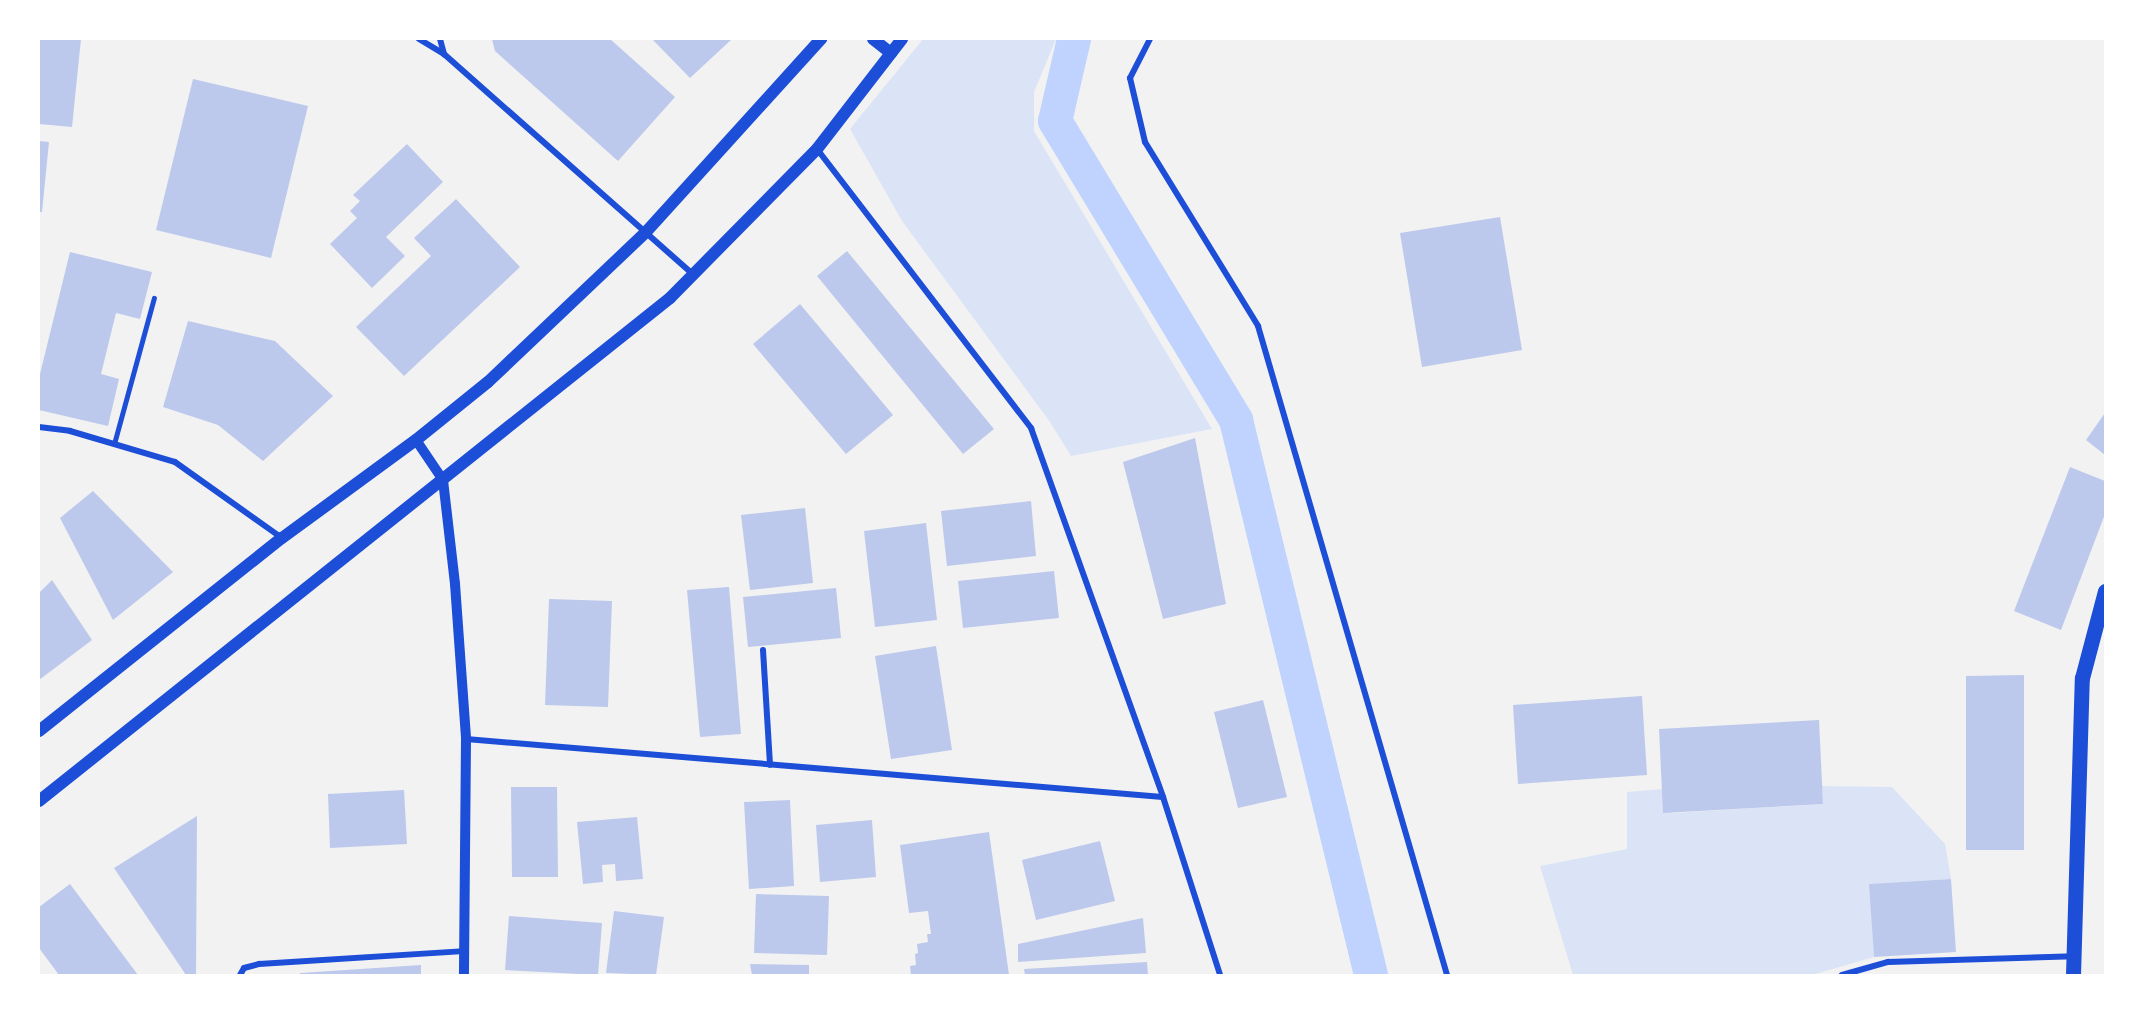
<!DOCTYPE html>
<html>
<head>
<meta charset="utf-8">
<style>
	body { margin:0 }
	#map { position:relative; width:2144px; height:1014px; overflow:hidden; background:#f2f2f2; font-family:"Exo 2",sans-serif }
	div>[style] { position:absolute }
	.green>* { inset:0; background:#dbe4f7 }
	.canal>* { height:34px; margin:-17px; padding:0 17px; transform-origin:17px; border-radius:17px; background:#bfd3fe }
	.building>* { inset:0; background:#bdc9ec }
	.service>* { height:4.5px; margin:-2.25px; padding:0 2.25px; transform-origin:2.25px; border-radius:2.25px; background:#1d4ed8 }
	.minor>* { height:6px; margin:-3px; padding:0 3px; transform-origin:3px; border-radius:3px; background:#1d4ed8 }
	.tertiary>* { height:10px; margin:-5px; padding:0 5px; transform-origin:5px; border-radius:5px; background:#1d4ed8 }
	.secondary>* { height:12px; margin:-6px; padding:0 6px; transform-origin:6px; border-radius:6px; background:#1d4ed8 }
	.primary>* { height:15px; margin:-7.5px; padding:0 7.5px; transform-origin:7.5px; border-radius:7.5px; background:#1d4ed8 }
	span { translate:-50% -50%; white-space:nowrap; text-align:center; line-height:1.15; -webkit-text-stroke:6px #fff; paint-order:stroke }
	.frame { position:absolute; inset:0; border:40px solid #fff; pointer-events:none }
</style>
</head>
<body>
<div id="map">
	<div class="green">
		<div style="clip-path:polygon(923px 39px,1056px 39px,1034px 92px,1034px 131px,1212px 429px,1071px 456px,1050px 422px,902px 221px,850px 129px)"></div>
		<div style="clip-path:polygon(1822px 786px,1892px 787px,1945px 844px,1951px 879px,1870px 884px,1874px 957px,1812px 975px,1573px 975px,1540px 866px,1627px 849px,1627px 792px,1662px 789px,1673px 813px,1823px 804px)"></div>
	</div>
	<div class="canal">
		<div style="left:1074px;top:39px;width:84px;rotate:103deg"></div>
		<div style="left:1055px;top:121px;width:350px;rotate:58.8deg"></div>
		<div style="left:1236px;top:420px;width:571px;rotate:76.33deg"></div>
	</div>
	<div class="building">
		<div style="clip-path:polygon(39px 39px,81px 39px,72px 127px,39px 124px)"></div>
		<div style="clip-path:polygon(492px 39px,610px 39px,675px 97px,618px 161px,495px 51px)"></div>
		<div style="clip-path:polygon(652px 39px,732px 39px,690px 78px)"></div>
		<div style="clip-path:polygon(193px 79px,308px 106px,271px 258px,156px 230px)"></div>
		<div style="clip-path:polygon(39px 141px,49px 142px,42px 212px,39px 212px)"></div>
		<div style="clip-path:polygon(407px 144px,443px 182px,386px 237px,405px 256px,372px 288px,330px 244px,357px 218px,350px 211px,360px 201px,353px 195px)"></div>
		<div style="clip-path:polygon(456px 199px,520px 267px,404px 376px,356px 327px,431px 256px,414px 238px)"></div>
		<div style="clip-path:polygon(1500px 217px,1522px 350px,1422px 367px,1400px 233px)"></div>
		<div style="clip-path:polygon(847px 251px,994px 429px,963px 454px,817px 276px)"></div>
		<div style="clip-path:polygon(70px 252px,152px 272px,140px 319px,116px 313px,101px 374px,119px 379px,108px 426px,39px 410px,39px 378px)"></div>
		<div style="clip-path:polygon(800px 304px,893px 415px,846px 454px,753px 344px)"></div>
		<div style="clip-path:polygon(188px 321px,275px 341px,333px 396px,263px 461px,218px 425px,163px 407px)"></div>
		<div style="clip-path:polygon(2105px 413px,2105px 455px,2086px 440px)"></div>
		<div style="clip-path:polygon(1195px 438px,1226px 604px,1163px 619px,1123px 462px)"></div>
		<div style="clip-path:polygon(2070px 467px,2105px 481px,2105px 514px,2061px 630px,2014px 611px)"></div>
		<div style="clip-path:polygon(93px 491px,173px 572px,113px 620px,60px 518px)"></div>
		<div style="clip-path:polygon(1031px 501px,1036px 556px,947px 566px,941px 511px)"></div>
		<div style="clip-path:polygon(805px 508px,813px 583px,750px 590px,741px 515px)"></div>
		<div style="clip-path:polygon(926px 523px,937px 620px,875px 627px,864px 531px)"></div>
		<div style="clip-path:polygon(1054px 571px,1059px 618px,963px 628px,958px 581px)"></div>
		<div style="clip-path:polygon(52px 580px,92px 640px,39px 680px,39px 593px)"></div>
		<div style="clip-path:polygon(729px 587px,741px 734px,700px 737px,687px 590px)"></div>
		<div style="clip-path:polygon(836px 588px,841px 638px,748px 647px,743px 597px)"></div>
		<div style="clip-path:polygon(549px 599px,612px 601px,608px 707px,545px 705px)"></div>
		<div style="clip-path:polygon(936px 646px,952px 750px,891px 759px,875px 656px)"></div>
		<div style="clip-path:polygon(2024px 675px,2024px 850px,1966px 850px,1966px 676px)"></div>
		<div style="clip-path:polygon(1642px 696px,1647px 775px,1518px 784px,1513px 705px)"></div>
		<div style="clip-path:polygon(1263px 700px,1287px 797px,1238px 808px,1214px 712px)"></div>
		<div style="clip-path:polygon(1819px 720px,1823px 804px,1663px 813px,1659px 729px)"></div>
		<div style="clip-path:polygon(511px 787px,557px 787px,558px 877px,512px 877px)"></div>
		<div style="clip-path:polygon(404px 790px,407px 844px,330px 848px,328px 794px)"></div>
		<div style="clip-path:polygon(790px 800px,794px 886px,749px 889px,744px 802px)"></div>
		<div style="clip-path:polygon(197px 816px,196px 975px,186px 975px,114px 868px)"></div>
		<div style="clip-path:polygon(637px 817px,643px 879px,616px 881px,615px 864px,602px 865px,603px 882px,583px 884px,577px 822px)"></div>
		<div style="clip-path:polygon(872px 820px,876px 877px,820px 882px,816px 825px)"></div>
		<div style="clip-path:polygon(989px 832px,1009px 975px,911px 975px,910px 966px,916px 965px,915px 954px,918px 953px,917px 944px,928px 942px,927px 934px,931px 934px,928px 911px,909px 913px,900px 845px)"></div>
		<div style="clip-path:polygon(1100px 841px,1115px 901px,1036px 920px,1022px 860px)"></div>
		<div style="clip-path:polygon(1951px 879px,1956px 952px,1874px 957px,1869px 884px)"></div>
		<div style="clip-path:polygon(70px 884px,138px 975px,59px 975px,39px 948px,39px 907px)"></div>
		<div style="clip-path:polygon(756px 894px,829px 896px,827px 955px,754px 953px)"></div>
		<div style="clip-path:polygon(614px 911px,664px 917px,656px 975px,606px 973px)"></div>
		<div style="clip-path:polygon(509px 916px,602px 923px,598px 975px,505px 970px)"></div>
		<div style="clip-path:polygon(1143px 918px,1146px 953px,1018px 962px,1018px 944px)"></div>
		<div style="clip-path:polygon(1147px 962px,1148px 975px,1025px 975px,1024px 969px)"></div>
		<div style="clip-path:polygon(750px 964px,809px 965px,809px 975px,752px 975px)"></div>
		<div style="clip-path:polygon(421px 965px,421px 975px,300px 975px,300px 973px)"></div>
	</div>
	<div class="service">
		<div style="left:114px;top:444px;width:151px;rotate:-74.7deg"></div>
	</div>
	<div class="minor">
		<div style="left:419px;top:39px;width:29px;rotate:31deg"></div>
		<div style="left:444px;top:54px;width:332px;rotate:41.5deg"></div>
		<div style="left:440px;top:39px;width:16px;rotate:75deg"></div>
		<div style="left:1150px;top:39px;width:44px;rotate:117.1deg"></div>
		<div style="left:1130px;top:78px;width:66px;rotate:76.8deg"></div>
		<div style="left:1145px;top:142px;width:216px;rotate:58.4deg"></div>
		<div style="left:1258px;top:326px;width:676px;rotate:73.76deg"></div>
		<div style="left:817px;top:149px;width:352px;rotate:52.5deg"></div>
		<div style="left:1031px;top:428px;width:392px;rotate:70.3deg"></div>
		<div style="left:1163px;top:797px;width:187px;rotate:72.2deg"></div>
		<div style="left:39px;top:427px;width:31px;rotate:7deg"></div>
		<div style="left:70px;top:431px;width:109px;rotate:16.4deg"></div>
		<div style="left:175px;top:462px;width:131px;rotate:35.4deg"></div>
		<div style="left:763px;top:650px;width:115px;rotate:86.5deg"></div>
		<div style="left:466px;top:739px;width:699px;rotate:4.76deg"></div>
		<div style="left:240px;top:975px;width:8px;rotate:-60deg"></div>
		<div style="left:244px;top:968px;width:16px;rotate:-15deg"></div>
		<div style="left:259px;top:964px;width:205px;rotate:-3.6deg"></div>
		<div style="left:1842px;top:975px;width:48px;rotate:-15.8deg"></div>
		<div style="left:1888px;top:962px;width:186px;rotate:-1.8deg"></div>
	</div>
	<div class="tertiary">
		<div style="left:416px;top:440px;width:48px;rotate:56deg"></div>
		<div style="left:443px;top:480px;width:105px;rotate:83.4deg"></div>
		<div style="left:455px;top:584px;width:155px;rotate:85.9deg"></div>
		<div style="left:466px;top:739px;width:236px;rotate:90.5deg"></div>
	</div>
	<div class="secondary">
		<div style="left:873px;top:39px;width:23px;rotate:38deg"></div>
		<div style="left:39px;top:731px;width:310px;rotate:-38.5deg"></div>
		<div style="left:282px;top:538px;width:166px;rotate:-36.2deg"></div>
		<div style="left:416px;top:440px;width:92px;rotate:-38.9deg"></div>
		<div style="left:488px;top:382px;width:218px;rotate:-43.5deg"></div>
		<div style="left:646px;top:232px;width:261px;rotate:-47.8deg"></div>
		<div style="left:39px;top:801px;width:807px;rotate:-38.56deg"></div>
		<div style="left:670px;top:298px;width:209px;rotate:-45.4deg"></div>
		<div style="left:817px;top:149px;width:139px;rotate:-52.3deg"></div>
	</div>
	<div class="primary">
		<div style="left:2073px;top:975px;width:297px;rotate:-88.3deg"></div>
		<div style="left:2082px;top:678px;width:90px;rotate:-75.2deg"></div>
	</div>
	<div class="frame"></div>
</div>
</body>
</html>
